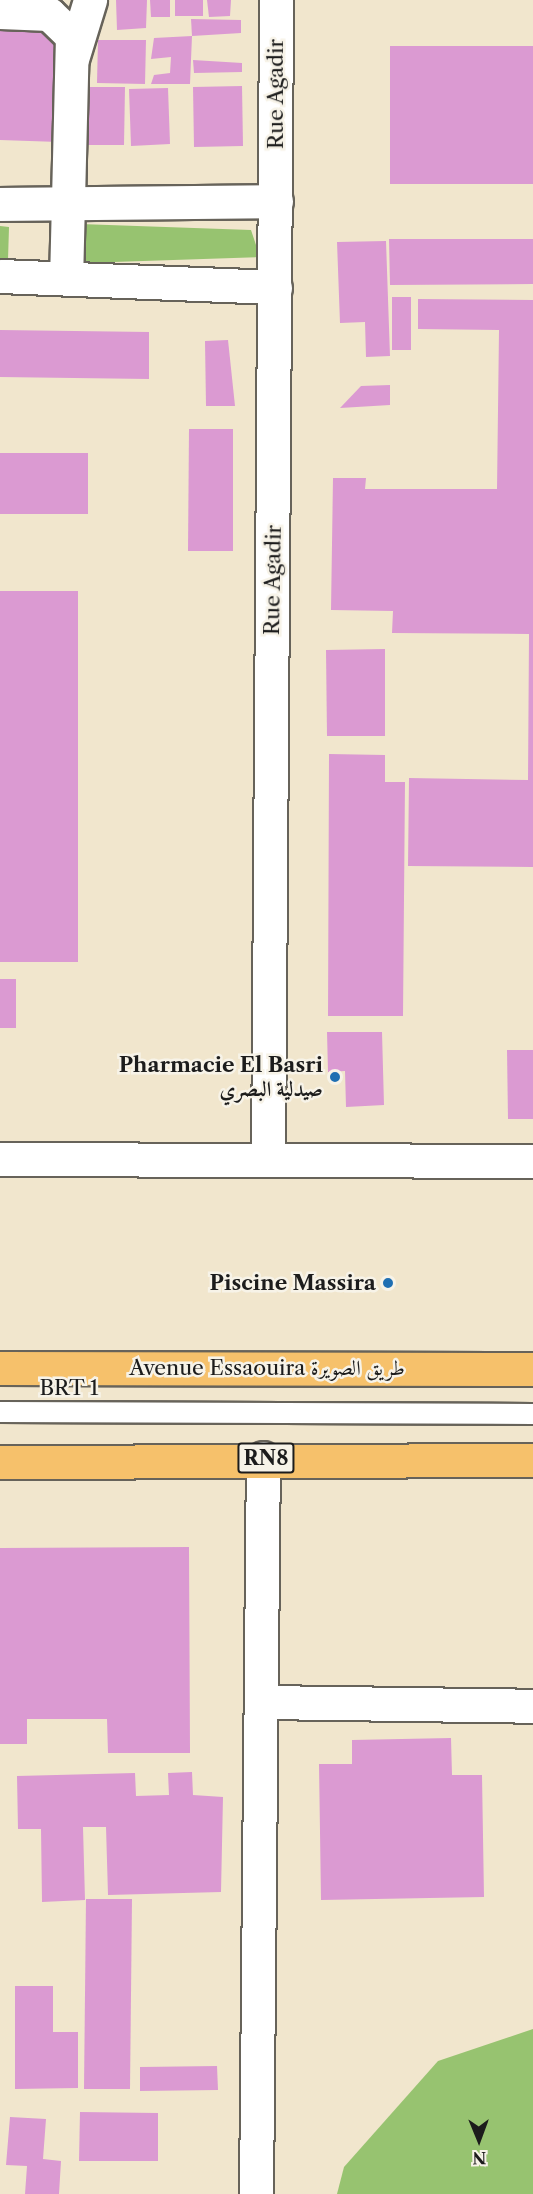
<!DOCTYPE html>
<html>
<head>
<meta charset="utf-8">
<style>
	body { margin:0 }
	#map { position:relative; width:533px; height:2194px; overflow:hidden; background:#f1e6cd; font-family:"Libre Caslon Text",Amiri,serif }
	div>[style] { position:absolute }
	.green>* { inset:0; background:#97c370 }
	.building>* { inset:0; background:#db9ad2 }
	.roads { filter:drop-shadow(2px 0 #67635a) drop-shadow(-2px 0 #67635a) drop-shadow(0 2px #67635a) drop-shadow(0 -2px #67635a) }
	.lane>* { height:20px; margin:-10px; padding:0 10px; transform-origin:10px; border-radius:10px; background:#fff }
	.street>* { height:33px; margin:-16.5px; padding:0 16.5px; transform-origin:16.5px; border-radius:16.5px; background:#fff }
	.primary>* { height:33px; margin:-16.5px; padding:0 16.5px; transform-origin:16.5px; border-radius:16.5px; background:#f6c16b }
	.dots>* { width:16px; height:16px; translate:-50% -50%; box-sizing:border-box; border:3px solid #f7f3e8; border-radius:50% }
	span { translate:-50% -50%; white-space:nowrap; text-align:center; line-height:1.15; -webkit-text-stroke:5px #f7f3e8; paint-order:stroke }
	.shield-label span { padding:2px 4px; background:#f7f3e8; border:2px solid; border-radius:4px; -webkit-text-stroke-width:0 }
	.shield-label { font-size:20px; color:#1c1c1c; font-weight:700 }
	.street-label { font-size:21px; color:#1c1c1c }
	.poi-label { font-size:21px; color:#1c1c1c; font-weight:700 }
	.right { translate:-100% -50%; text-align:right }
	.north { position:absolute; left:449px; top:2110px; width:60px; height:60px; -webkit-text-stroke:4px #f7f3e8; paint-order:stroke; rotate:179deg; font-size:16px; font-weight:700; line-height:24px; text-align:center; color:#1c1c1c }
	.north::after { content:''; display:block; margin:auto; width:21px; height:27px; background:#1c1c1c; clip-path:polygon(50% 0,100% 100%,50% 72%,0 100%) }
</style>
</head>
<body>
<div id="map">
	<div class="green">
		<div style="clip-path:polygon(80px 224px,251px 230px,260px 257px,83px 263px)"></div>
		<div style="clip-path:polygon(0 226px,9px 227px,8px 259px,0 259px)"></div>
		<div style="clip-path:polygon(533px 2029px,533px 2194px,337px 2194px,344px 2167px,438px 2061px)"></div>
	</div>
	<div class="building">
		<div style="clip-path:polygon(116px 0,147px 0,146px 28px,117px 30px)"></div>
		<div style="clip-path:polygon(150px 0,170px 0,170px 17px,151px 17px)"></div>
		<div style="clip-path:polygon(175px 0,203px 0,203px 16px,175px 16px)"></div>
		<div style="clip-path:polygon(207px 0,231px 0,230px 16px,209px 17px)"></div>
		<div style="clip-path:polygon(191px 19px,241px 20px,241px 33px,192px 36px)"></div>
		<div style="clip-path:polygon(0 30px,62px 31px,59px 142px,0 140px)"></div>
		<div style="clip-path:polygon(192px 36px,190px 84px,151px 84px,154px 75px,170px 73px,171px 57px,151px 59px,154px 38px)"></div>
		<div style="clip-path:polygon(98px 40px,146px 40px,145px 84px,97px 83px)"></div>
		<div style="clip-path:polygon(390px 46px,533px 46px,533px 184px,390px 184px)"></div>
		<div style="clip-path:polygon(193px 60px,242px 63px,242px 72px,194px 73px)"></div>
		<div style="clip-path:polygon(242px 86px,243px 146px,194px 147px,193px 87px)"></div>
		<div style="clip-path:polygon(83px 87px,125px 87px,124px 145px,82px 145px)"></div>
		<div style="clip-path:polygon(168px 88px,170px 144px,131px 146px,129px 89px)"></div>
		<div style="clip-path:polygon(389px 239px,533px 239px,533px 284px,390px 285px)"></div>
		<div style="clip-path:polygon(386px 241px,390px 356px,366px 357px,365px 322px,340px 323px,337px 242px)"></div>
		<div style="clip-path:polygon(392px 297px,411px 297px,411px 350px,392px 350px)"></div>
		<div style="clip-path:polygon(418px 299px,533px 300px,533px 867px,408px 866px,409px 778px,528px 780px,529px 634px,392px 633px,393px 611px,331px 610px,333px 478px,366px 478px,365px 489px,497px 489px,499px 330px,418px 329px)"></div>
		<div style="clip-path:polygon(0 330px,149px 332px,149px 379px,0 377px)"></div>
		<div style="clip-path:polygon(228px 340px,235px 406px,206px 406px,205px 341px)"></div>
		<div style="clip-path:polygon(390px 385px,390px 405px,340px 408px,361px 386px)"></div>
		<div style="clip-path:polygon(189px 429px,233px 429px,233px 551px,188px 551px)"></div>
		<div style="clip-path:polygon(0 453px,88px 453px,88px 514px,0 514px)"></div>
		<div style="clip-path:polygon(0 591px,78px 591px,78px 962px,0 962px)"></div>
		<div style="clip-path:polygon(385px 649px,385px 736px,327px 736px,326px 650px)"></div>
		<div style="clip-path:polygon(329px 754px,385px 755px,385px 782px,405px 782px,403px 1016px,328px 1016px)"></div>
		<div style="clip-path:polygon(0 979px,16px 979px,16px 1028px,0 1028px)"></div>
		<div style="clip-path:polygon(327px 1032px,382px 1032px,384px 1105px,346px 1107px,345px 1071px,328px 1072px)"></div>
		<div style="clip-path:polygon(507px 1050px,533px 1050px,533px 1119px,508px 1119px)"></div>
		<div style="clip-path:polygon(189px 1547px,190px 1753px,108px 1753px,107px 1719px,27px 1719px,27px 1744px,0 1744px,0 1548px)"></div>
		<div style="clip-path:polygon(451px 1738px,452px 1775px,482px 1775px,484px 1897px,321px 1900px,319px 1764px,352px 1764px,352px 1740px)"></div>
		<div style="clip-path:polygon(192px 1772px,193px 1795px,223px 1797px,221px 1892px,108px 1895px,106px 1827px,83px 1827px,85px 1900px,42px 1902px,41px 1829px,18px 1829px,17px 1776px,135px 1773px,136px 1796px,169px 1795px,168px 1773px)"></div>
		<div style="clip-path:polygon(86px 1899px,132px 1899px,130px 2089px,84px 2089px)"></div>
		<div style="clip-path:polygon(15px 1986px,53px 1986px,53px 2032px,78px 2032px,78px 2088px,15px 2089px)"></div>
		<div style="clip-path:polygon(217px 2066px,218px 2090px,140px 2091px,140px 2067px)"></div>
		<div style="clip-path:polygon(80px 2112px,158px 2113px,158px 2161px,79px 2161px)"></div>
		<div style="clip-path:polygon(10px 2117px,46px 2119px,43px 2159px,61px 2161px,59px 2194px,25px 2194px,27px 2166px,6px 2165px)"></div>
	</div>
	<div class="roads">
		<div class="lane">
			<div style="left:0;top:1412px;width:533px;rotate:0.21deg"></div>
		</div>
		<div class="street">
			<div style="left:0;top:12px;width:49px;rotate:2.3deg"></div>
			<div style="left:49px;top:14px;width:32px;rotate:44deg"></div>
			<div style="left:72px;top:36px;width:241px;rotate:91.4deg"></div>
			<div style="left:72px;top:59px;width:62px;rotate:-73deg"></div>
			<div style="left:0;top:204px;width:276px;rotate:-0.6deg"></div>
			<div style="left:0;top:276px;width:275px;rotate:2.3deg"></div>
			<div style="left:0;top:1159px;width:533px;rotate:0.21deg"></div>
			<div style="left:268px;top:1160px;width:1160px;rotate:-89.6deg"></div>
			<div style="left:263px;top:1702px;width:270px;rotate:0.8deg"></div>
			<div style="left:256px;top:2194px;width:736px;rotate:-89.46deg"></div>
		</div>
		<div class="primary">
			<div style="left:0;top:1368px;width:533px;rotate:0.11deg"></div>
			<div style="left:0;top:1462px;width:533px;rotate:-0.21deg"></div>
		</div>
	</div>
	<div class="dots">
		<div style="left:335px;top:1077px;background:#1f6fb2"></div>
		<div style="left:388px;top:1283px;background:#1f6fb2"></div>
	</div>
	<div class="shield-label">
		<span style="left:266px;top:1458px">RN8</span>
	</div>
	<div class="street-label">
		<span style="left:276px;top:94px;rotate:-90deg">Rue Agadir</span>
		<span style="left:273px;top:580px;rotate:-89deg">Rue Agadir</span>
		<span style="left:267px;top:1368px">Avenue Essaouira طريق الصويرة</span>
		<span style="left:69px;top:1388px">BRT 1</span>
	</div>
	<div class="poi-label">
		<span class="right" style="left:323px;top:1077px">Pharmacie El Basri<br>صيدلية البصري</span>
		<span class="right" style="left:376px;top:1283px">Piscine Massira</span>
	</div>
	<div class="north">N</div>
</div>
</body>
</html>
